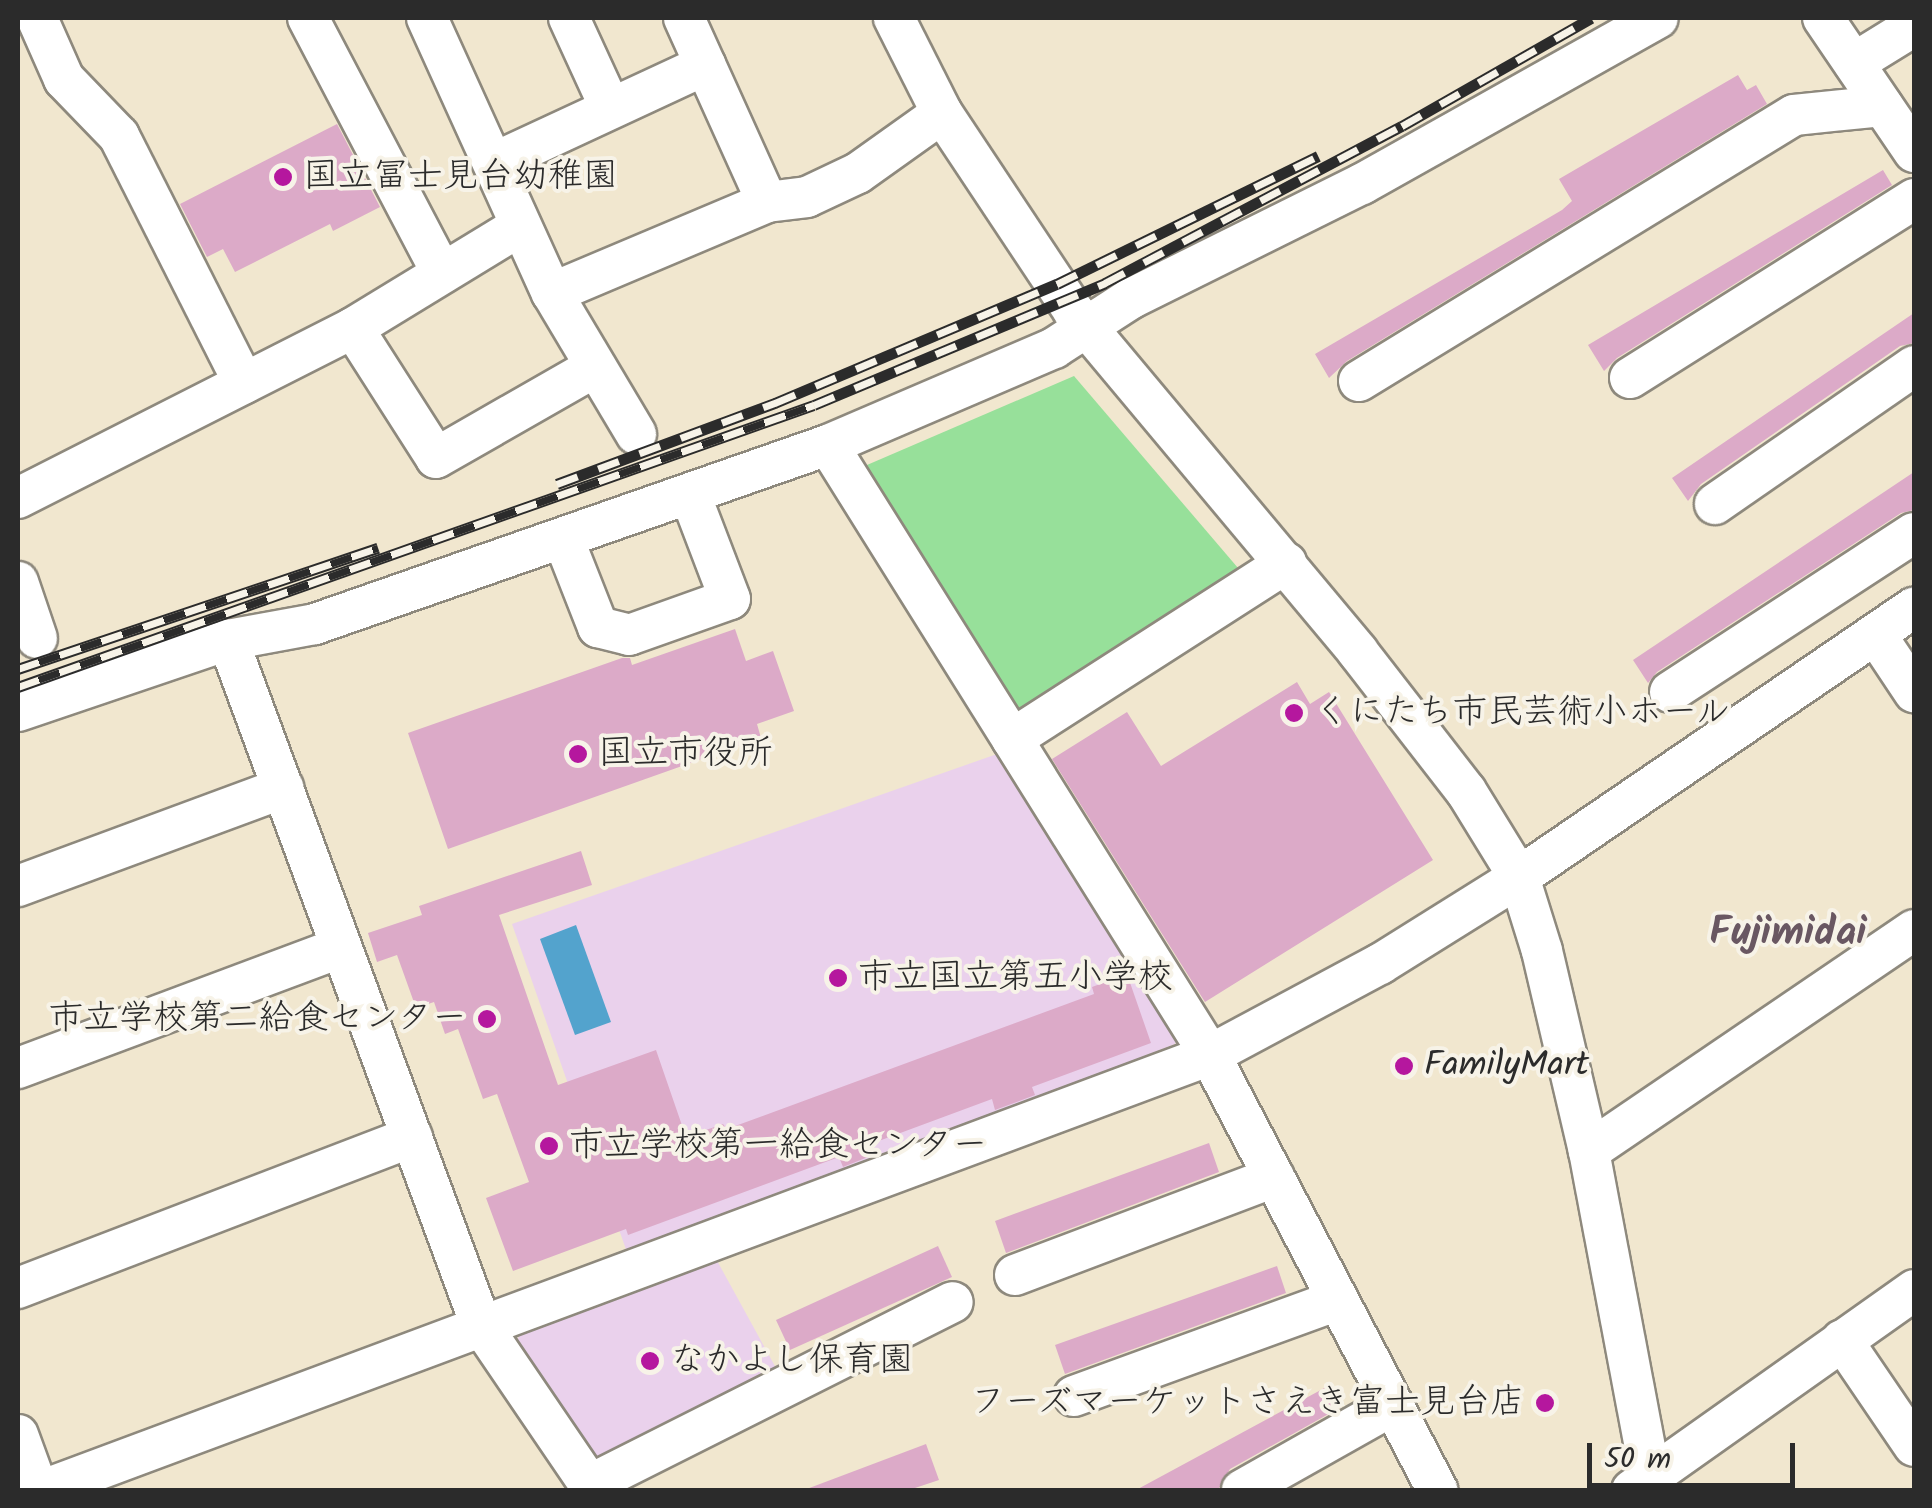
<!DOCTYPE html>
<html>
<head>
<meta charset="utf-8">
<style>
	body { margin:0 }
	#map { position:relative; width:1932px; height:1508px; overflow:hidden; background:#f1e7cf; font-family:Kalam,"Klee One",sans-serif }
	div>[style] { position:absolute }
	.built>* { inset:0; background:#ead1ec }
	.green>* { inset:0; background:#97e09a }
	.water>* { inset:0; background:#53a3cd }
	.building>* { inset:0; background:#dcaac8 }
	.roads { filter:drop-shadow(2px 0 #8e897d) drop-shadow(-2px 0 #8e897d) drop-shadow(0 2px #8e897d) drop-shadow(0 -2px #8e897d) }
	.minor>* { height:40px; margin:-20px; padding:0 20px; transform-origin:20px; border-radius:20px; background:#fff }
	.rail>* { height:11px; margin-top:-5.5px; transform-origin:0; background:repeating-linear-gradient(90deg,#f7f3e8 0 22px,#2b2b2b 0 44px); box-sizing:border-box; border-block:2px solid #2b2b2b }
	.dots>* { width:28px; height:28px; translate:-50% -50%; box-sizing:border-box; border:5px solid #f7f3e8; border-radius:50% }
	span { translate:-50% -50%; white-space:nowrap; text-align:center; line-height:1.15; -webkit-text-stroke:8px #f7f3e8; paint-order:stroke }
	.poi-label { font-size:35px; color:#2b2b2b }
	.left { translate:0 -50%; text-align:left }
	.right { translate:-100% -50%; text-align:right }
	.quarter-label { font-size:40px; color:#695762; font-weight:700 }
	.frame { position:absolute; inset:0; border:20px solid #2b2b2b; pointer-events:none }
	.scale { position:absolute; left:1587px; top:1443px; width:208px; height:45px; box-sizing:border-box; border:5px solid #2b2b2b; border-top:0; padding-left:12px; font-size:30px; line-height:35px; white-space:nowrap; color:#2b2b2b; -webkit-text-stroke:8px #f7f3e8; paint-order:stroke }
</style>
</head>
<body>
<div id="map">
	<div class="built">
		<div style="clip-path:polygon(1000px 753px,1180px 1032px,1175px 1044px,629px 1258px,512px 924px)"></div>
		<div style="clip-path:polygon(715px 1257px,782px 1379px,593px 1461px,516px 1343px,522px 1329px)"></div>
	</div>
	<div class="green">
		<div style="clip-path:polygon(1074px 376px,1244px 575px,1020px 718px,860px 468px)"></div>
	</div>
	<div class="water">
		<div style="clip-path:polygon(576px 925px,611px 1022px,575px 1035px,540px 939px)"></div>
	</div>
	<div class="building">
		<div style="clip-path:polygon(1738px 75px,1747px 90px,1756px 85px,1767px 104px,1347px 361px,1329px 378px,1315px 354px,1562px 210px,1572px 201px,1559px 179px)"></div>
		<div style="clip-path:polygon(337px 124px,380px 207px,333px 231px,330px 224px,235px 272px,223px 249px,207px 257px,180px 204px)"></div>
		<div style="clip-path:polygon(1883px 170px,1892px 185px,1617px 358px,1604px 371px,1588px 345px)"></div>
		<div style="clip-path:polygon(1914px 313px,1914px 343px,1900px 346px,1701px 484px,1688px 501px,1672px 478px)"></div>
		<div style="clip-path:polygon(1914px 472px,1914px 510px,1901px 513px,1657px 672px,1648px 683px,1633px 660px)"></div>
		<div style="clip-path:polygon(735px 629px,746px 661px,773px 651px,794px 711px,757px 724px,761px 738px,448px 849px,408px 733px,622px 658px,630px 658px,632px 665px)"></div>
		<div style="clip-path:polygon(1297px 682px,1310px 704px,1329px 692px,1433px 860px,1205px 1002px,1052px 759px,1127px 712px,1161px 766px)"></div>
		<div style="clip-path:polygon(581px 851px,592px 885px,499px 915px,558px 1085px,656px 1050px,686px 1137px,723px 1124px,727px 1129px,1094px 994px,1092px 987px,1127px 974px,1151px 1043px,1032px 1087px,1035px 1095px,995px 1110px,992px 1099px,876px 1142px,870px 1147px,873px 1155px,843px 1167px,839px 1157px,628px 1235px,626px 1229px,513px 1271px,486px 1198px,529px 1182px,497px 1094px,483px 1099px,458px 1029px,445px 1034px,434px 1002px,416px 1008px,397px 955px,377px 962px,368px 933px,422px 915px,419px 906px)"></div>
		<div style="clip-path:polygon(1209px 1143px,1219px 1172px,1006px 1253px,995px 1221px)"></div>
		<div style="clip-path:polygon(938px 1246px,952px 1277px,790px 1350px,776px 1320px)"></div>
		<div style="clip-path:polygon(1277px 1266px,1286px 1293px,1065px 1374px,1055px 1345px)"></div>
		<div style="clip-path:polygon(1330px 1385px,1341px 1407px,1230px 1469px,1219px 1488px,1136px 1490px)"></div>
		<div style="clip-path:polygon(926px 1444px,939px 1480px,909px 1490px,804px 1490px)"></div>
	</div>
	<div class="roads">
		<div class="minor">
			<div style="left:37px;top:18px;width:67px;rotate:66.1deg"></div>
			<div style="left:64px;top:79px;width:79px;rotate:46deg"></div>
			<div style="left:119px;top:136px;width:277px;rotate:63.2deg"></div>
			<div style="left:308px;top:18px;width:288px;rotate:62.3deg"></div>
			<div style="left:427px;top:18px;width:302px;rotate:65.6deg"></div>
			<div style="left:552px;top:293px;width:164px;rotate:59.2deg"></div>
			<div style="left:569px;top:18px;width:98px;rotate:65.3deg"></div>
			<div style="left:684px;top:18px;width:202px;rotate:65.7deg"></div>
			<div style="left:894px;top:18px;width:106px;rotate:63.2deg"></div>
			<div style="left:942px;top:113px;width:239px;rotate:56.4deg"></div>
			<div style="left:1074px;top:312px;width:443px;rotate:50.1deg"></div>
			<div style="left:1358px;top:652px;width:176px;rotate:52.2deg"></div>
			<div style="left:1466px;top:791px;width:101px;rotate:58.4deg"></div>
			<div style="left:1519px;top:877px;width:77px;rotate:72.7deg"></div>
			<div style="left:1542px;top:951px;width:205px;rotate:76.8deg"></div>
			<div style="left:1589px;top:1151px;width:345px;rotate:79.3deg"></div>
			<div style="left:1823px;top:18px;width:162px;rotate:55.8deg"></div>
			<div style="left:1854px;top:63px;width:70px;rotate:-31.7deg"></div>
			<div style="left:494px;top:163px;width:233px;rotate:-24.9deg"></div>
			<div style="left:552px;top:293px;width:233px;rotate:-22.9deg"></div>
			<div style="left:767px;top:202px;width:40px;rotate:-7.1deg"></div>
			<div style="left:807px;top:197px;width:56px;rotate:-25.2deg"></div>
			<div style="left:858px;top:173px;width:103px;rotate:-35.5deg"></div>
			<div style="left:353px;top:328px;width:154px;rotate:57.4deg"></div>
			<div style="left:436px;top:458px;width:183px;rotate:-29.8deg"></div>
			<div style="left:1630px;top:378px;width:336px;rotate:-32.2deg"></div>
			<div style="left:1359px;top:381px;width:510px;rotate:-31.45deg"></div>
			<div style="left:1794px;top:115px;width:89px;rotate:-5.8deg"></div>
			<div style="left:828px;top:445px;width:720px;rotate:57.94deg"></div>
			<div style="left:1210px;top:1055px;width:491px;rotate:62.4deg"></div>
			<div style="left:18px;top:498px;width:376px;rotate:-26.9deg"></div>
			<div style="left:353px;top:328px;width:196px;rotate:-31.4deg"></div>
			<div style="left:1715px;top:504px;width:242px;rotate:-34.7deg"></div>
			<div style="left:563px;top:538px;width:96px;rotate:68.5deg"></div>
			<div style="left:598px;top:627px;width:32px;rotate:14deg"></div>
			<div style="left:629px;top:635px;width:107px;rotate:-19.6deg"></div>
			<div style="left:730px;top:599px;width:112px;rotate:-110.9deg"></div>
			<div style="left:18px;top:582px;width:59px;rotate:71.3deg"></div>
			<div style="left:1876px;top:635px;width:69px;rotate:56.3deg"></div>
			<div style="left:228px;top:640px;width:730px;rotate:69.73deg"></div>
			<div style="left:481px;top:1325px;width:199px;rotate:55.8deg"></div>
			<div style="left:1670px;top:692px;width:291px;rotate:-33.1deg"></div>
			<div style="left:18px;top:711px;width:222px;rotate:-18.7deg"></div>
			<div style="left:228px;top:640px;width:88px;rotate:-10.4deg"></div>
			<div style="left:315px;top:624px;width:543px;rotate:-19.24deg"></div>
			<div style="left:828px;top:445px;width:246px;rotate:-23.2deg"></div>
			<div style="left:1054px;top:348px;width:90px;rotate:-32.8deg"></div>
			<div style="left:1130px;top:299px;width:259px;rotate:-26.4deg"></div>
			<div style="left:1362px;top:184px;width:339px;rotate:-29.3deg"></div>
			<div style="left:1012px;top:739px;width:326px;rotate:-32.7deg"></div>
			<div style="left:18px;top:886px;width:283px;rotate:-20.3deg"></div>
			<div style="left:18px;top:1068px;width:345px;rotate:-20.5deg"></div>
			<div style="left:1589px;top:1151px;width:393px;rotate:-34.2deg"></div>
			<div style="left:1015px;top:1275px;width:277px;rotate:-20.7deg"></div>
			<div style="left:18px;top:1288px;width:422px;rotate:-21deg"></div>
			<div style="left:1842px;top:1340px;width:128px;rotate:55.8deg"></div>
			<div style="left:1074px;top:1396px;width:281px;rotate:-20deg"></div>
			<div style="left:18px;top:1435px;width:59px;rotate:70deg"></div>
			<div style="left:589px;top:1485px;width:407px;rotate:-26.7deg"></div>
			<div style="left:43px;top:1490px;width:1245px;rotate:-20.44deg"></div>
			<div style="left:1210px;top:1055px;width:193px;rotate:-28.2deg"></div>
			<div style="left:1380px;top:964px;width:164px;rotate:-32deg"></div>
			<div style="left:1519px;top:877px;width:478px;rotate:-34.3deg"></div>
			<div style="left:1242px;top:1490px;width:173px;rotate:-29.4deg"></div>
			<div style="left:1632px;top:1490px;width:346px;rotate:-35.3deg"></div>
		</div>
	</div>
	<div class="rail">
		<div style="left:557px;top:484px;width:233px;rotate:-20.4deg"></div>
		<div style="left:775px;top:403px;width:306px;rotate:-22.9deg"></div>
		<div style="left:1057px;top:284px;width:291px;rotate:-26.1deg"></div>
		<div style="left:18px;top:669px;width:380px;rotate:-18.6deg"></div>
		<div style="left:18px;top:687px;width:844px;rotate:-19.51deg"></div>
		<div style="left:814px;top:405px;width:316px;rotate:-22.7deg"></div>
		<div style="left:1105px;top:283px;width:336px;rotate:-27.9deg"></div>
		<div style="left:1402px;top:126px;width:218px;rotate:-29.7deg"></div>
	</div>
	<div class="dots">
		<div style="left:283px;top:177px;background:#b5179e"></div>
		<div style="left:1294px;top:713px;background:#b5179e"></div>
		<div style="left:578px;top:754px;background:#b5179e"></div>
		<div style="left:838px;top:978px;background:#b5179e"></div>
		<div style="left:487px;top:1019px;background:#b5179e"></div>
		<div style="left:1404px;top:1066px;background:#b5179e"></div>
		<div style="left:549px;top:1146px;background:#b5179e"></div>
		<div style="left:650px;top:1361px;background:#b5179e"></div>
		<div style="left:1545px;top:1403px;background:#b5179e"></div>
	</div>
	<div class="poi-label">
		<span class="left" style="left:303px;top:177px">国立冨士見台幼稚園</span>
		<span class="left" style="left:1314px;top:713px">くにたち市民芸術小ホール</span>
		<span class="left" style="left:598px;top:754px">国立市役所</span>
		<span class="left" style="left:858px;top:978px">市立国立第五小学校</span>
		<span class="right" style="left:467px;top:1019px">市立学校第二給食センター</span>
		<span class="left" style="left:1424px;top:1066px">FamilyMart</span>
		<span class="left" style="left:569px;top:1146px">市立学校第一給食センター</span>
		<span class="left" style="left:670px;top:1361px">なかよし保育園</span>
		<span class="right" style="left:1525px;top:1403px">フーズマーケットさえき富士見台店</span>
	</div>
	<div class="quarter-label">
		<span style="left:1788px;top:933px">Fujimidai</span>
	</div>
	<div class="frame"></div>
	<div class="scale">50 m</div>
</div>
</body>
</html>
